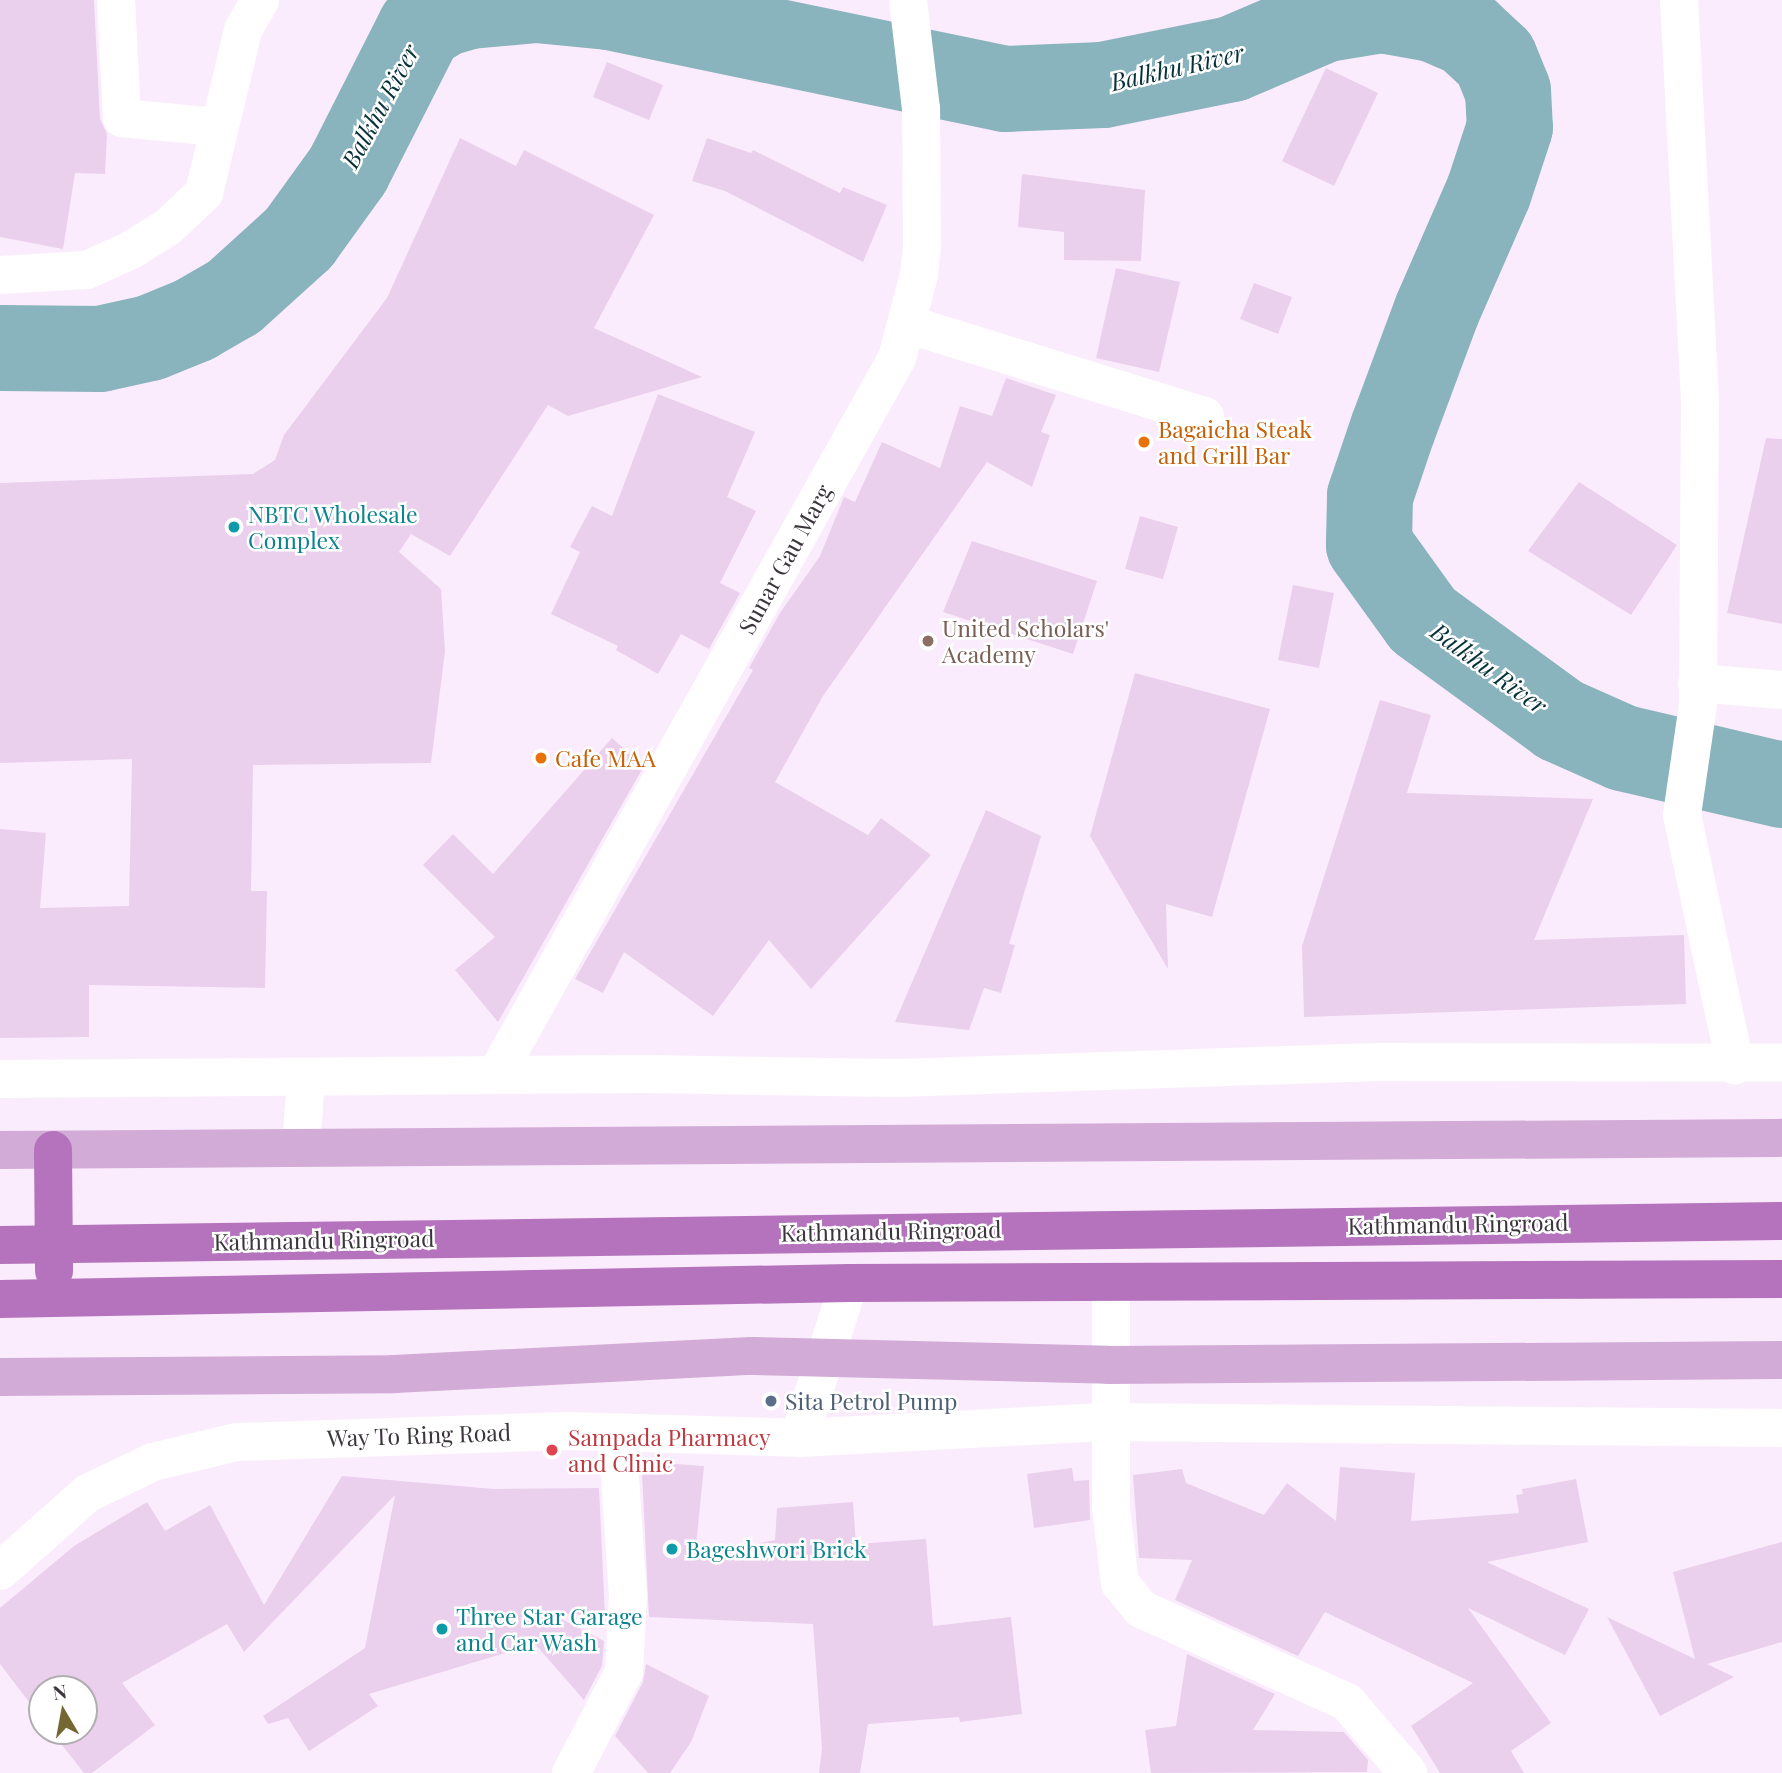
<!DOCTYPE html>
<html>
<head>
<meta charset="utf-8">
<style>
	body { margin:0 }
	#map { position:relative; width:1782px; height:1773px; overflow:hidden; background:#fbecfd; font-family:"Playfair Display",serif }
	div>[style] { position:absolute }
	.river>* { height:86px; margin:-43px; padding:0 43px; transform-origin:43px; border-radius:43px; background:#89b3bd }
	.building>* { inset:0; background:#ead0ec }
	.minor>* { height:38px; margin:-19px; padding:0 19px; transform-origin:19px; border-radius:19px; background:#fff }
	.major>* { height:38px; margin:-19px; padding:0 19px; transform-origin:19px; border-radius:19px; background:#d2abd7 }
	.highway>* { height:38px; margin:-19px; padding:0 19px; transform-origin:19px; border-radius:19px; background:#b473bc }
	.dots>* { width:19px; height:19px; translate:-50% -50%; box-sizing:border-box; border:4px solid #fff; border-radius:50% }
	span { translate:-50% -50%; white-space:nowrap; text-align:center; line-height:1.15; -webkit-text-stroke:5px #fff; paint-order:stroke }
	.food-label { font-size:23px; color:#c56008 }
	.left { translate:0 -50%; text-align:left }
	.culture-label { font-size:23px; color:#0d838f }
	.street-label { font-size:23px; color:#3b353c }
	.education-label { font-size:23px; color:#785e54 }
	.service-label { font-size:23px; color:#4e5e75 }
	.health-label { font-size:23px; color:#be3a42 }
	.water-label { font-size:24px; color:#073139; font-style:italic }
	.north { position:absolute; left:28px; top:1675px; width:70px; height:70px; box-sizing:border-box; background:#fff; border:2px solid #b1aeb1; border-radius:50%; rotate:350deg; font-size:19px; font-weight:700; line-height:28px; text-align:center; color:#3b353c }
	.north::after { content:''; display:block; margin:auto; width:24px; height:32px; background:#746734; clip-path:polygon(50% 0,100% 100%,50% 72%,0 100%) }
</style>
</head>
<body>
<div id="map">
	<div class="river">
		<div style="left:0;top:348px;width:100px;rotate:0.6deg"></div>
		<div style="left:100px;top:349px;width:51px;rotate:-12.4deg"></div>
		<div style="left:150px;top:338px;width:48px;rotate:-22.2deg"></div>
		<div style="left:194px;top:320px;width:46px;rotate:-29.9deg"></div>
		<div style="left:234px;top:297px;width:88px;rotate:-42.2deg"></div>
		<div style="left:299px;top:238px;width:84px;rotate:-54.2deg"></div>
		<div style="left:348px;top:170px;width:159px;rotate:-63.1deg"></div>
		<div style="left:420px;top:28px;width:26px;rotate:-32deg"></div>
		<div style="left:442px;top:14px;width:29px;rotate:-16deg"></div>
		<div style="left:470px;top:6px;width:67px;rotate:-5.1deg"></div>
		<div style="left:537px;top:0;width:72px;rotate:5.6deg"></div>
		<div style="left:609px;top:7px;width:404px;rotate:11.7deg"></div>
		<div style="left:1005px;top:89px;width:98px;rotate:-2.3deg"></div>
		<div style="left:1103px;top:85px;width:132px;rotate:-11.4deg"></div>
		<div style="left:1232px;top:59px;width:102px;rotate:-23.1deg"></div>
		<div style="left:1326px;top:19px;width:56px;rotate:-9.3deg"></div>
		<div style="left:1381px;top:10px;width:53px;rotate:9.8deg"></div>
		<div style="left:1433px;top:19px;width:38px;rotate:23deg"></div>
		<div style="left:1468px;top:34px;width:37px;rotate:43deg"></div>
		<div style="left:1495px;top:59px;width:35px;rotate:68deg"></div>
		<div style="left:1508px;top:91px;width:36px;rotate:87deg"></div>
		<div style="left:1510px;top:127px;width:67px;rotate:108.2deg"></div>
		<div style="left:1489px;top:191px;width:130px;rotate:113.6deg"></div>
		<div style="left:1437px;top:310px;width:126px;rotate:110.4deg"></div>
		<div style="left:1393px;top:428px;width:72px;rotate:108.7deg"></div>
		<div style="left:1370px;top:496px;width:49px;rotate:91.2deg"></div>
		<div style="left:1369px;top:545px;width:92px;rotate:54.2deg"></div>
		<div style="left:1423px;top:620px;width:170px;rotate:36.1deg"></div>
		<div style="left:1560px;top:720px;width:69px;rotate:24deg"></div>
		<div style="left:1623px;top:748px;width:163px;rotate:13.1deg"></div>
	</div>
	<div class="building">
		<div style="clip-path:polygon(0 0,94px 0,100px 119px,107px 134px,105px 174px,75px 173px,63px 249px,0 237px)"></div>
		<div style="clip-path:polygon(607px 62px,663px 85px,649px 120px,593px 97px)"></div>
		<div style="clip-path:polygon(1326px 68px,1378px 93px,1334px 186px,1282px 161px)"></div>
		<div style="clip-path:polygon(460px 138px,516px 166px,524px 150px,654px 215px,594px 328px,702px 377px,568px 416px,548px 405px,450px 556px,411px 534px,399px 552px,441px 589px,445px 651px,431px 763px,253px 765px,251px 891px,267px 891px,265px 988px,89px 985px,89px 1037px,0 1038px,0 829px,46px 833px,40px 908px,129px 906px,132px 759px,0 763px,0 483px,253px 474px,275px 460px,284px 435px,387px 298px)"></div>
		<div style="clip-path:polygon(707px 138px,751px 153px,753px 150px,840px 193px,843px 187px,887px 205px,863px 262px,725px 191px,692px 181px)"></div>
		<div style="clip-path:polygon(1022px 174px,1145px 190px,1141px 261px,1064px 260px,1064px 232px,1018px 227px)"></div>
		<div style="clip-path:polygon(1116px 268px,1180px 282px,1159px 372px,1096px 358px)"></div>
		<div style="clip-path:polygon(1254px 283px,1292px 297px,1278px 334px,1240px 319px)"></div>
		<div style="clip-path:polygon(1006px 378px,1056px 395px,1041px 432px,1050px 435px,1032px 487px,987px 462px,823px 696px,775px 782px,868px 835px,881px 818px,931px 855px,811px 989px,769px 940px,713px 1016px,624px 952px,603px 993px,575px 979px,753px 670px,749px 668px,780px 613px,820px 556px,844px 497px,855px 502px,882px 442px,940px 468px,960px 406px,992px 416px)"></div>
		<div style="clip-path:polygon(658px 394px,755px 432px,727px 497px,756px 511px,720px 583px,740px 593px,709px 649px,681px 634px,658px 674px,616px 650px,618px 646px,551px 614px,580px 552px,570px 547px,592px 506px,612px 516px)"></div>
		<div style="clip-path:polygon(1766px 438px,1782px 439px,1782px 624px,1727px 613px)"></div>
		<div style="clip-path:polygon(1579px 482px,1677px 545px,1631px 615px,1528px 551px)"></div>
		<div style="clip-path:polygon(1140px 516px,1178px 527px,1163px 579px,1125px 569px)"></div>
		<div style="clip-path:polygon(972px 541px,1097px 581px,1073px 654px,943px 612px)"></div>
		<div style="clip-path:polygon(1293px 585px,1334px 593px,1319px 668px,1278px 660px)"></div>
		<div style="clip-path:polygon(1135px 673px,1270px 709px,1212px 917px,1166px 904px,1168px 969px,1090px 836px)"></div>
		<div style="clip-path:polygon(1380px 700px,1431px 715px,1407px 793px,1593px 799px,1534px 940px,1684px 935px,1686px 1004px,1304px 1017px,1302px 946px)"></div>
		<div style="clip-path:polygon(612px 738px,644px 766px,498px 1022px,455px 970px,495px 937px,423px 865px,453px 834px,493px 874px)"></div>
		<div style="clip-path:polygon(986px 810px,1041px 836px,1009px 944px,1015px 945px,1001px 993px,984px 988px,969px 1030px,895px 1022px)"></div>
		<div style="clip-path:polygon(675px 1464px,704px 1466px,695px 1556px,775px 1540px,777px 1508px,853px 1502px,856px 1544px,926px 1539px,933px 1626px,1011px 1617px,1022px 1714px,960px 1722px,959px 1717px,868px 1724px,860px 1773px,819px 1773px,822px 1748px,813px 1624px,649px 1617px,642px 1473px)"></div>
		<div style="clip-path:polygon(1340px 1467px,1415px 1473px,1411px 1521px,1519px 1513px,1516px 1495px,1523px 1494px,1522px 1489px,1576px 1479px,1588px 1542px,1487px 1562px,1589px 1609px,1565px 1655px,1468px 1608px,1551px 1723px,1511px 1751px,1524px 1773px,1440px 1773px,1411px 1726px,1473px 1683px,1325px 1612px,1298px 1656px,1175px 1600px,1192px 1560px,1139px 1558px,1133px 1475px,1182px 1469px,1186px 1483px,1264px 1515px,1287px 1483px,1336px 1521px)"></div>
		<div style="clip-path:polygon(1072px 1468px,1074px 1481px,1089px 1480px,1090px 1520px,1034px 1528px,1027px 1474px)"></div>
		<div style="clip-path:polygon(342px 1476px,494px 1489px,599px 1488px,605px 1616px,550px 1613px,604px 1641px,602px 1666px,584px 1700px,535px 1644px,369px 1694px,378px 1706px,309px 1751px,288px 1718px,268px 1724px,263px 1716px,365px 1648px,395px 1495px,244px 1652px,227px 1624px,122px 1683px,155px 1725px,92px 1773px,84px 1773px,51px 1731px,84px 1731px,84px 1689px,42px 1689px,42px 1719px,0 1664px,0 1608px,74px 1546px,147px 1502px,165px 1531px,210px 1505px,264px 1605px)"></div>
		<div style="clip-path:polygon(1782px 1542px,1782px 1642px,1707px 1664px,1734px 1677px,1660px 1716px,1607px 1617px,1695px 1659px,1673px 1572px)"></div>
		<div style="clip-path:polygon(1187px 1654px,1275px 1694px,1253px 1730px,1344px 1732px,1368px 1760px,1367px 1772px,1151px 1773px,1145px 1730px,1176px 1726px)"></div>
		<div style="clip-path:polygon(646px 1664px,709px 1696px,691px 1742px,670px 1773px,648px 1773px,615px 1736px,643px 1682px)"></div>
	</div>
	<div class="minor">
		<div style="left:116px;top:0;width:118px;rotate:87.1deg"></div>
		<div style="left:122px;top:118px;width:96px;rotate:5.4deg"></div>
		<div style="left:1679px;top:0;width:404px;rotate:87deg"></div>
		<div style="left:1700px;top:403px;width:302px;rotate:90.4deg"></div>
		<div style="left:1698px;top:705px;width:111px;rotate:98.3deg"></div>
		<div style="left:1682px;top:815px;width:256px;rotate:78deg"></div>
		<div style="left:0;top:275px;width:87px;rotate:-3.3deg"></div>
		<div style="left:87px;top:270px;width:48px;rotate:-24.4deg"></div>
		<div style="left:131px;top:250px;width:44px;rotate:-31.9deg"></div>
		<div style="left:168px;top:227px;width:50px;rotate:-43.4deg"></div>
		<div style="left:204px;top:193px;width:168px;rotate:-76.5deg"></div>
		<div style="left:243px;top:30px;width:34px;rotate:-60deg"></div>
		<div style="left:907px;top:324px;width:312px;rotate:17.2deg"></div>
		<div style="left:1697px;top:683px;width:85px;rotate:4.7deg"></div>
		<div style="left:496px;top:1075px;width:822px;rotate:-60.78deg"></div>
		<div style="left:897px;top:358px;width:86px;rotate:-75.2deg"></div>
		<div style="left:919px;top:275px;width:31px;rotate:-84deg"></div>
		<div style="left:922px;top:244px;width:135px;rotate:-90.4deg"></div>
		<div style="left:921px;top:109px;width:110px;rotate:-96.8deg"></div>
		<div style="left:0;top:1079px;width:642px;rotate:-0.45deg"></div>
		<div style="left:642px;top:1074px;width:255px;rotate:0.9deg"></div>
		<div style="left:897px;top:1078px;width:481px;rotate:-1.9deg"></div>
		<div style="left:1378px;top:1062px;width:404px;rotate:0.1deg"></div>
		<div style="left:301px;top:1148px;width:69px;rotate:-85.9deg"></div>
		<div style="left:1111px;top:1285px;width:223px;rotate:90deg"></div>
		<div style="left:1111px;top:1508px;width:76px;rotate:83.2deg"></div>
		<div style="left:1120px;top:1583px;width:33px;rotate:51deg"></div>
		<div style="left:1141px;top:1609px;width:226px;rotate:24.3deg"></div>
		<div style="left:1347px;top:1702px;width:94px;rotate:49.3deg"></div>
		<div style="left:799px;top:1438px;width:310px;rotate:-3deg"></div>
		<div style="left:1109px;top:1422px;width:673px;rotate:0.51deg"></div>
		<div style="left:0;top:1571px;width:118px;rotate:-41.6deg"></div>
		<div style="left:88px;top:1493px;width:72px;rotate:-25.5deg"></div>
		<div style="left:153px;top:1462px;width:86px;rotate:-13.4deg"></div>
		<div style="left:237px;top:1442px;width:332px;rotate:-1.9deg"></div>
		<div style="left:569px;top:1431px;width:230px;rotate:1.7deg"></div>
		<div style="left:799px;top:1438px;width:163px;rotate:-72.1deg"></div>
		<div style="left:571px;top:1773px;width:114px;rotate:-62.3deg"></div>
		<div style="left:624px;top:1672px;width:76px;rotate:-87deg"></div>
		<div style="left:628px;top:1596px;width:163px;rotate:-93.9deg"></div>
	</div>
	<div class="major">
		<div style="left:0;top:1150px;width:1782px;rotate:-0.39deg"></div>
		<div style="left:0;top:1377px;width:394px;rotate:-0.4deg"></div>
		<div style="left:394px;top:1374px;width:358px;rotate:-2.9deg"></div>
		<div style="left:752px;top:1356px;width:356px;rotate:1.4deg"></div>
		<div style="left:1108px;top:1365px;width:674px;rotate:-0.43deg"></div>
	</div>
	<div class="highway">
		<div style="left:53px;top:1150px;width:121px;rotate:89.5deg"></div>
		<div style="left:0;top:1245px;width:1782px;rotate:-0.77deg"></div>
		<div style="left:0;top:1299px;width:849px;rotate:-1.08deg"></div>
		<div style="left:849px;top:1283px;width:933px;rotate:-0.25deg"></div>
	</div>
	<div class="dots">
		<div style="left:1144px;top:442px;background:#e8710a"></div>
		<div style="left:234px;top:527px;background:#0f9aa8"></div>
		<div style="left:928px;top:641px;background:#8d6e63"></div>
		<div style="left:541px;top:758px;background:#e8710a"></div>
		<div style="left:771px;top:1401px;background:#5c6f8a"></div>
		<div style="left:552px;top:1450px;background:#e0444e"></div>
		<div style="left:672px;top:1549px;background:#0f9aa8"></div>
		<div style="left:442px;top:1629px;background:#0f9aa8"></div>
	</div>
	<div class="food-label">
		<span class="left" style="left:1158px;top:442px">Bagaicha Steak<br>and Grill Bar</span>
		<span class="left" style="left:555px;top:758px">Cafe MAA</span>
	</div>
	<div class="culture-label">
		<span class="left" style="left:248px;top:527px">NBTC Wholesale<br>Complex</span>
		<span class="left" style="left:686px;top:1549px">Bageshwori Brick</span>
		<span class="left" style="left:456px;top:1629px">Three Star Garage<br>and Car Wash</span>
	</div>
	<div class="street-label">
		<span style="left:785px;top:559px;rotate:-61deg">Sunar Gau Marg</span>
		<span style="left:1458px;top:1224px;rotate:-1deg">Kathmandu Ringroad</span>
		<span style="left:891px;top:1231px;rotate:-1deg">Kathmandu Ringroad</span>
		<span style="left:324px;top:1240px;rotate:-1deg">Kathmandu Ringroad</span>
		<span style="left:419px;top:1435px;rotate:-2deg">Way To Ring Road</span>
	</div>
	<div class="education-label">
		<span class="left" style="left:942px;top:641px">United Scholars'<br>Academy</span>
	</div>
	<div class="service-label">
		<span class="left" style="left:785px;top:1401px">Sita Petrol Pump</span>
	</div>
	<div class="health-label">
		<span class="left" style="left:568px;top:1450px">Sampada Pharmacy<br>and Clinic</span>
	</div>
	<div class="water-label">
		<span style="left:1177px;top:67px;rotate:-13deg">Balkhu River</span>
		<span style="left:380px;top:106px;rotate:-62deg">Balkhu River</span>
		<span style="left:1489px;top:668px;rotate:36deg">Balkhu River</span>
	</div>
	<div class="north">N</div>
</div>
</body>
</html>
